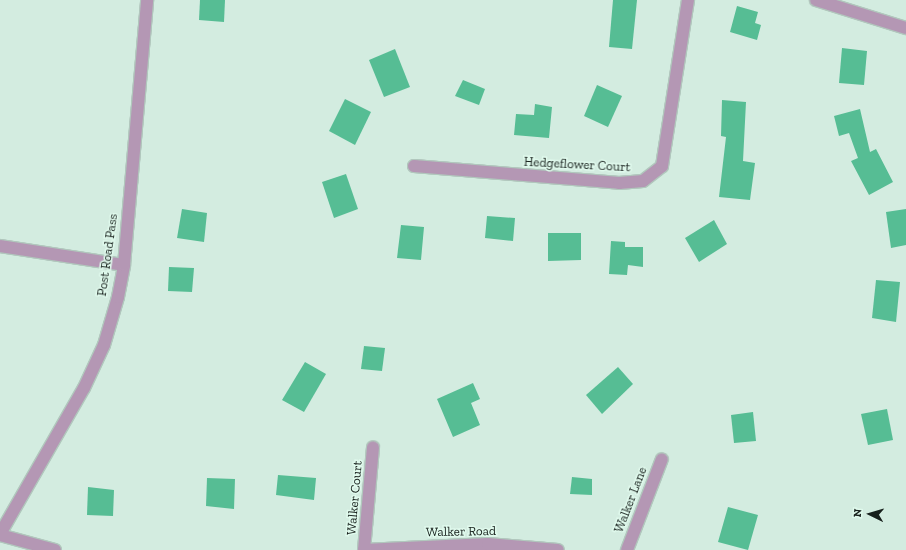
<!DOCTYPE html>
<html>
<head>
<meta charset="utf-8">
<style>
	body { margin:0 }
	#map { position:relative; width:906px; height:550px; overflow:hidden; background:#d3ece0; font-family:"Zilla Slab",serif }
	div>[style] { position:absolute }
	.building>* { inset:0; background:#56bd94 }
	.roads { filter:drop-shadow(1px 0 #b1c7bd) drop-shadow(-1px 0 #b1c7bd) drop-shadow(0 1px #b1c7bd) drop-shadow(0 -1px #b1c7bd) }
	.minor>* { height:12px; margin:-6px; padding:0 6px; transform-origin:6px; border-radius:6px; background:#b497b4 }
	span { translate:-50% -50%; white-space:nowrap; text-align:center; line-height:1.15; -webkit-text-stroke:3px #e0faed; paint-order:stroke }
	.street-label { font-size:13px; color:#161f1b }
	.north { position:absolute; left:850px; top:494px; width:40px; height:40px; -webkit-text-stroke:3px #e0faed; paint-order:stroke; rotate:275deg; font-size:11px; font-weight:700; line-height:16px; text-align:center; color:#161f1b }
	.north::after { content:''; display:block; margin:auto; width:14px; height:18px; background:#161f1b; clip-path:polygon(50% 0,100% 100%,50% 72%,0 100%) }
</style>
</head>
<body>
<div id="map">
	<div class="building">
		<div style="clip-path:polygon(200px 0,225px 0,224px 22px,199px 20px)"></div>
		<div style="clip-path:polygon(613px 0,637px 0,632px 49px,609px 47px)"></div>
		<div style="clip-path:polygon(737px 6px,758px 12px,755px 23px,761px 25px,757px 40px,730px 32px)"></div>
		<div style="clip-path:polygon(842px 48px,867px 51px,864px 85px,839px 83px)"></div>
		<div style="clip-path:polygon(395px 49px,410px 87px,384px 97px,369px 60px)"></div>
		<div style="clip-path:polygon(463px 80px,485px 89px,479px 105px,455px 96px)"></div>
		<div style="clip-path:polygon(597px 85px,622px 96px,608px 127px,584px 116px)"></div>
		<div style="clip-path:polygon(345px 99px,371px 112px,355px 145px,329px 131px)"></div>
		<div style="clip-path:polygon(722px 100px,746px 102px,743px 161px,755px 163px,750px 200px,719px 197px,726px 137px,721px 136px)"></div>
		<div style="clip-path:polygon(535px 104px,552px 107px,549px 138px,514px 135px,516px 114px,534px 115px)"></div>
		<div style="clip-path:polygon(860px 109px,870px 152px,876px 149px,893px 182px,869px 195px,851px 161px,858px 158px,849px 133px,839px 136px,834px 116px)"></div>
		<div style="clip-path:polygon(346px 174px,358px 209px,334px 218px,322px 182px)"></div>
		<div style="clip-path:polygon(182px 209px,207px 213px,204px 242px,177px 238px)"></div>
		<div style="clip-path:polygon(906px 209px,906px 245px,891px 248px,886px 212px)"></div>
		<div style="clip-path:polygon(487px 216px,515px 218px,513px 241px,485px 238px)"></div>
		<div style="clip-path:polygon(714px 220px,727px 244px,699px 262px,685px 238px)"></div>
		<div style="clip-path:polygon(401px 225px,424px 227px,421px 260px,397px 258px)"></div>
		<div style="clip-path:polygon(548px 233px,581px 233px,581px 260px,548px 261px)"></div>
		<div style="clip-path:polygon(611px 241px,625px 242px,625px 247px,643px 247px,643px 267px,628px 265px,627px 275px,609px 274px)"></div>
		<div style="clip-path:polygon(169px 267px,194px 268px,192px 292px,168px 291px)"></div>
		<div style="clip-path:polygon(876px 280px,900px 282px,896px 322px,872px 318px)"></div>
		<div style="clip-path:polygon(364px 346px,385px 348px,382px 371px,361px 369px)"></div>
		<div style="clip-path:polygon(305px 362px,326px 374px,304px 412px,282px 400px)"></div>
		<div style="clip-path:polygon(618px 367px,633px 384px,602px 414px,586px 395px)"></div>
		<div style="clip-path:polygon(473px 383px,480px 399px,471px 403px,480px 425px,453px 437px,437px 399px)"></div>
		<div style="clip-path:polygon(887px 409px,893px 440px,868px 445px,861px 414px)"></div>
		<div style="clip-path:polygon(753px 412px,756px 441px,734px 443px,731px 415px)"></div>
		<div style="clip-path:polygon(278px 475px,316px 478px,314px 500px,276px 495px)"></div>
		<div style="clip-path:polygon(572px 477px,592px 479px,592px 495px,570px 494px)"></div>
		<div style="clip-path:polygon(207px 478px,235px 479px,234px 509px,206px 506px)"></div>
		<div style="clip-path:polygon(88px 487px,114px 490px,113px 516px,87px 515px)"></div>
		<div style="clip-path:polygon(728px 507px,758px 515px,748px 550px,718px 542px)"></div>
	</div>
	<div class="roads">
		<div class="minor">
			<div style="left:816px;top:0;width:94px;rotate:17.3deg"></div>
			<div style="left:414px;top:166px;width:206px;rotate:4.7deg"></div>
			<div style="left:619px;top:183px;width:24px;rotate:-5deg"></div>
			<div style="left:643px;top:181px;width:24px;rotate:-38deg"></div>
			<div style="left:662px;top:166px;width:168px;rotate:-81.1deg"></div>
			<div style="left:0;top:246px;width:125px;rotate:8.7deg"></div>
			<div style="left:0;top:534px;width:168px;rotate:-60.1deg"></div>
			<div style="left:84px;top:388px;width:47px;rotate:-65.1deg"></div>
			<div style="left:104px;top:345px;width:50px;rotate:-73.7deg"></div>
			<div style="left:118px;top:297px;width:33px;rotate:-79deg"></div>
			<div style="left:124px;top:265px;width:266px;rotate:-85deg"></div>
			<div style="left:0;top:535px;width:57px;rotate:15.3deg"></div>
			<div style="left:364px;top:550px;width:124px;rotate:-2.8deg"></div>
			<div style="left:488px;top:544px;width:70px;rotate:4.9deg"></div>
			<div style="left:364px;top:550px;width:103px;rotate:-85deg"></div>
			<div style="left:627px;top:550px;width:97px;rotate:-69deg"></div>
		</div>
	</div>
	<div class="street-label">
		<span style="left:577px;top:165px;rotate:3deg">Hedgeflower Court</span>
		<span style="left:108px;top:255px;rotate:-82deg">Post Road Pass</span>
		<span style="left:355px;top:498px;rotate:-85deg">Walker Court</span>
		<span style="left:631px;top:500px;rotate:-69deg">Walker Lane</span>
		<span style="left:461px;top:532px;rotate:-1deg">Walker Road</span>
	</div>
	<div class="north">N</div>
</div>
</body>
</html>
